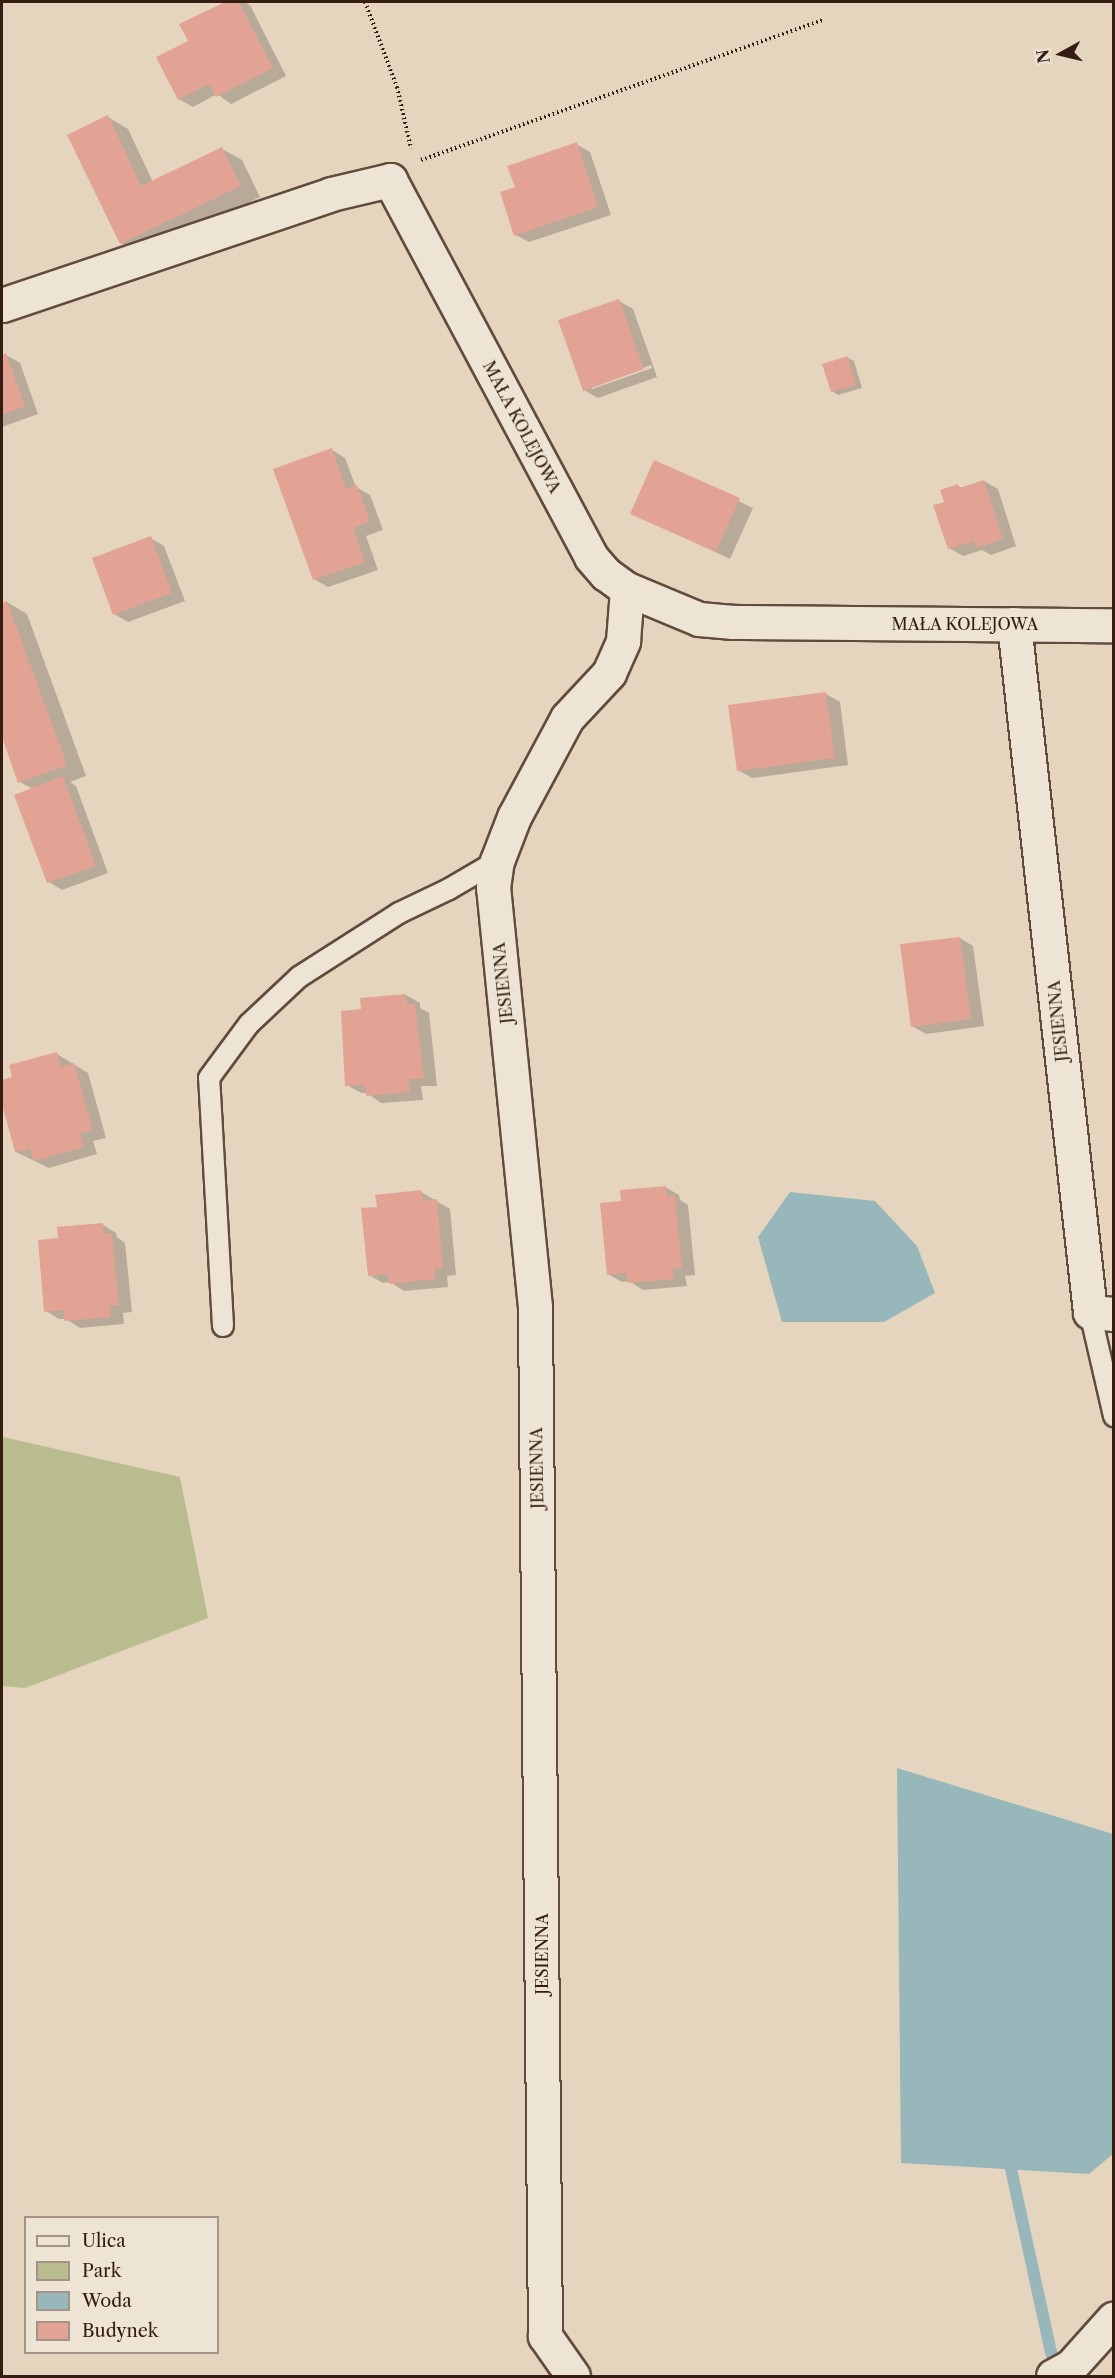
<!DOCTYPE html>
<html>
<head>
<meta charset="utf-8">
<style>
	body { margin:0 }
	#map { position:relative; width:1115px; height:2378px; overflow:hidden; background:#e5d5be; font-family:"Libre Caslon Text",serif }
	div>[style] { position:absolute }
	.green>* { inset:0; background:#b9bc8f }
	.water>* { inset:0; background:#98b7ba }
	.shadow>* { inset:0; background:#0003 }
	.stream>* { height:12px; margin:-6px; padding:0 6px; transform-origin:6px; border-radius:6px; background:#98b7ba }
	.building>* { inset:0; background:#e2a395 }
	.path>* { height:4px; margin-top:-2px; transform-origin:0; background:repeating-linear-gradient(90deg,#361d11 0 1.5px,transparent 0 4.5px) }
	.roads { filter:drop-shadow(2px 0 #624b3c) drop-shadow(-2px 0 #624b3c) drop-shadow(0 2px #624b3c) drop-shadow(0 -2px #624b3c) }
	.lane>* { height:20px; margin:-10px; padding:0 10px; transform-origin:10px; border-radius:10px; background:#eee4d5 }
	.street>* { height:33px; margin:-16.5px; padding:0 16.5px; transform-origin:16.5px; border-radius:16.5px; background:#eee4d5 }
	span { translate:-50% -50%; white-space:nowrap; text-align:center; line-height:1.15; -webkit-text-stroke:6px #eee4d5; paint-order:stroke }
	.street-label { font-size:16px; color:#361d11 }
	.frame { position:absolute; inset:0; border:3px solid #361d11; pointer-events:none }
	.legend { position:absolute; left:24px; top:2216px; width:195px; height:138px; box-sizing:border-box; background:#eee4d5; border:2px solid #a49487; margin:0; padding:8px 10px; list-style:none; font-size:18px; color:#361d11 }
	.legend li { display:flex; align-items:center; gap:12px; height:30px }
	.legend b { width:30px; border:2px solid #a49487 }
	.north { position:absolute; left:1031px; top:24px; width:60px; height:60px; -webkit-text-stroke:4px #eee4d5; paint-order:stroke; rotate:262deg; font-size:16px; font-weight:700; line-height:24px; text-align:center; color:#361d11 }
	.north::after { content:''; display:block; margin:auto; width:21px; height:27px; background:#361d11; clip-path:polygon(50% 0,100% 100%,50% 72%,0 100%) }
</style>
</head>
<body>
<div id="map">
	<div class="green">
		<div style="clip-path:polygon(2px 1430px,3px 1437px,180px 1477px,208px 1618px,25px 1688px,2px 1686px)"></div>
	</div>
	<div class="water">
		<div style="clip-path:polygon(790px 1192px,875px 1201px,917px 1246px,935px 1293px,884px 1322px,782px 1322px,758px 1237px)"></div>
		<div style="clip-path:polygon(897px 1768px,1113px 1834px,1113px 2154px,1089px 2174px,901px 2163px)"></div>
	</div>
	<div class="shadow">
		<div style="clip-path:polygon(228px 2px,244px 2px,250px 5px,286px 76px,231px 104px,217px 94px,193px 107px,179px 99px,190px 42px,181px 25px)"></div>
		<div style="clip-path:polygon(108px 117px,128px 129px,153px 182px,222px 149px,242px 160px,260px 197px,141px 255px,121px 243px)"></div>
		<div style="clip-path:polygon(576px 144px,590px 152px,611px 215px,529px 242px,516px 235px,516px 188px)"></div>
		<div style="clip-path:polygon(evenodd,619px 301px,633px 309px,657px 377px,598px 398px,584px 390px,619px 301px,651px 365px,652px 368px,592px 389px,592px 386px,651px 365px)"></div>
		<div style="clip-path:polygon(6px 355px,20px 363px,38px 414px,2px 427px,2px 356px)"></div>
		<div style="clip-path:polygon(848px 358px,854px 361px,862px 388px,838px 395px,832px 391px)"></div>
		<div style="clip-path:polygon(332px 450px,345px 458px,356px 487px,370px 495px,383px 530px,366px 536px,378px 570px,328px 587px,314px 579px)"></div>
		<div style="clip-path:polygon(655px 462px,753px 508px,730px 559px,632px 513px)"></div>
		<div style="clip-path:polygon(984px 481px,998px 489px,1016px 546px,991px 555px,982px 550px,963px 556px,949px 548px,946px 503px,958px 486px,962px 488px)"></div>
		<div style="clip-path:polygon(150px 538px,164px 546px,185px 601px,128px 622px,114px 614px)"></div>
		<div style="clip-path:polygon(7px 602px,27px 614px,86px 776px,70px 782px,76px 786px,108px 873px,62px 890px,49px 882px,33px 789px,20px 782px,2px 732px,2px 604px)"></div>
		<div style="clip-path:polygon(826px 694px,840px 702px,848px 765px,752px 778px,738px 770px)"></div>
		<div style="clip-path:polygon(960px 938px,973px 946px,984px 1026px,926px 1034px,912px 1026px)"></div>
		<div style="clip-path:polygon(406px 995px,420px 1003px,420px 1008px,429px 1013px,437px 1086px,421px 1086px,423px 1100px,381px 1103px,367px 1093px,361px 1093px,347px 1085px,363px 1011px)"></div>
		<div style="clip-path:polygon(57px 1054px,88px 1073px,106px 1138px,93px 1141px,97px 1154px,49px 1168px,16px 1152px,2px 1097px,2px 1082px,14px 1078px)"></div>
		<div style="clip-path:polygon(665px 1187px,679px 1195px,680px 1200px,688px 1205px,695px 1275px,685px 1276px,687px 1286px,643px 1290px,629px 1281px,622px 1282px,608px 1274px)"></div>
		<div style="clip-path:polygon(421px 1192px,450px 1209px,456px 1275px,447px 1276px,448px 1287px,404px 1291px,390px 1282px,383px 1283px,369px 1275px,379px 1208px)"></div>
		<div style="clip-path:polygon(103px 1225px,116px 1233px,117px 1237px,125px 1243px,132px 1312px,123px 1313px,124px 1324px,80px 1328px,66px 1319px,59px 1319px,46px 1311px,59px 1240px)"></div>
	</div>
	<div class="stream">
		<div style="left:1011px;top:2169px;width:187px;rotate:77.7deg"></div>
		<div style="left:1051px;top:2352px;width:21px;rotate:71deg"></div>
	</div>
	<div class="building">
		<div style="clip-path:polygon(225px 2px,239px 2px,273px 68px,216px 97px,209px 84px,178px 100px,156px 57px,188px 41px,179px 24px)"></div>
		<div style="clip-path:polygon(108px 115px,141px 186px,222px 147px,241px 186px,120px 244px,67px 135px)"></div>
		<div style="clip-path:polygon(577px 142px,598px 207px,514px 236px,500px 192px,515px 187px,507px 166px)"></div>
		<div style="clip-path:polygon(619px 299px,644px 369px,583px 391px,558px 320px)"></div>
		<div style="clip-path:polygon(6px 353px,25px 406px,2px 415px,2px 355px)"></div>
		<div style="clip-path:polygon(848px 356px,856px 385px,831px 392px,822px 364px)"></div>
		<div style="clip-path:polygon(332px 448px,346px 489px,357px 485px,370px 522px,353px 528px,365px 562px,313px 580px,273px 469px)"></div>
		<div style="clip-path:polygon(654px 460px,740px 498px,716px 552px,630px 514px)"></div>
		<div style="clip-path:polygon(984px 480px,1003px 539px,976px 548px,973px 541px,948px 549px,933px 505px,944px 502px,940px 490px,958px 484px,959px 488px)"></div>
		<div style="clip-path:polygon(151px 536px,172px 593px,113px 615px,92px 558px)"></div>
		<div style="clip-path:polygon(7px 601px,67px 765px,18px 783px,2px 737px,2px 603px)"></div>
		<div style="clip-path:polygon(826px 692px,835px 758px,737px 771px,728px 705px)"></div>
		<div style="clip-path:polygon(63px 776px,96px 866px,47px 883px,14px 795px)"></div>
		<div style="clip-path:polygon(960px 937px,971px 1019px,911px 1027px,900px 944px)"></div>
		<div style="clip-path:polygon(406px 994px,407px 1004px,415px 1004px,424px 1079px,408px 1079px,410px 1092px,366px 1096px,365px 1085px,345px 1086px,341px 1011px,361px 1009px,360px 998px)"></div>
		<div style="clip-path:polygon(57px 1052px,61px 1067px,74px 1063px,93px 1130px,80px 1134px,84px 1147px,34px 1161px,30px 1149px,15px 1152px,2px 1104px,2px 1080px,12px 1077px,9px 1065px)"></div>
		<div style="clip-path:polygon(666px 1186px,667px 1196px,675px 1196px,682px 1268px,672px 1269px,674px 1279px,628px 1283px,626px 1273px,607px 1275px,600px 1203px,621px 1201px,620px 1190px)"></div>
		<div style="clip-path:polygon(421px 1190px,423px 1201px,437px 1199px,443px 1268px,434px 1269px,435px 1279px,389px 1284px,388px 1274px,368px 1276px,361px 1208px,377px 1207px,375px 1195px)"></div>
		<div style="clip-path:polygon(103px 1223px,104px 1234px,112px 1233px,119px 1305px,110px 1306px,111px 1317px,64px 1321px,64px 1310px,44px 1312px,38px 1240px,58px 1238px,57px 1227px)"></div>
	</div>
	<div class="path">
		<div style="left:365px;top:2px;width:91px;rotate:69.4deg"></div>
		<div style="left:397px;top:87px;width:63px;rotate:77.1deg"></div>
		<div style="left:421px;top:160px;width:425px;rotate:-19.2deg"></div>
	</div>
	<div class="roads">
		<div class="lane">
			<div style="left:1090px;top:1312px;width:107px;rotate:77deg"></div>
			<div style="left:223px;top:1326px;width:248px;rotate:-93.2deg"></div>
			<div style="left:209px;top:1078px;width:67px;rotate:-53.5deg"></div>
			<div style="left:249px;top:1024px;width:69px;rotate:-43.2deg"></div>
			<div style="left:299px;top:977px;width:119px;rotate:-32.6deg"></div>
			<div style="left:399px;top:913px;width:55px;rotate:-25.6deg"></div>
			<div style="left:449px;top:889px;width:56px;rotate:-30.3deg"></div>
		</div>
		<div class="street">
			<div style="left:2px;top:305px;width:347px;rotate:-18.6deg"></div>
			<div style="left:331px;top:194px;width:61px;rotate:-13.3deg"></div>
			<div style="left:390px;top:180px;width:427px;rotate:61.9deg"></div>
			<div style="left:591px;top:557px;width:23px;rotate:49deg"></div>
			<div style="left:606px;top:574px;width:26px;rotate:36deg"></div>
			<div style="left:627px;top:589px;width:78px;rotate:22.6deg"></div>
			<div style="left:699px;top:619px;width:34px;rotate:5deg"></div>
			<div style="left:733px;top:622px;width:381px;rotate:0.5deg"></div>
			<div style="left:1014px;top:624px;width:692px;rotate:83.7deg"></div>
			<div style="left:1090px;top:1312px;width:24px;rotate:5deg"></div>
			<div style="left:573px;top:2376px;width:49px;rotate:-125deg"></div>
			<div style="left:545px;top:2336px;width:1029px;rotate:-90.56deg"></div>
			<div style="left:535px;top:1307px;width:421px;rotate:-95.7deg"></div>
			<div style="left:493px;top:888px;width:27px;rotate:-82deg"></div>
			<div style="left:497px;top:861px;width:47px;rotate:-68.9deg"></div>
			<div style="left:514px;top:817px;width:112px;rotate:-61.8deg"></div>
			<div style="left:567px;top:718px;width:62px;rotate:-47deg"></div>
			<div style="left:609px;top:673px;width:35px;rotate:-66deg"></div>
			<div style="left:623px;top:641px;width:52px;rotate:-85.6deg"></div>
			<div style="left:1053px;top:2376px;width:21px;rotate:-29deg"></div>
			<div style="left:1071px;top:2366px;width:64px;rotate:-48.1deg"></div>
		</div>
	</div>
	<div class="street-label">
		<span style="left:522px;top:427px;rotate:62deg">MAŁA KOLEJOWA</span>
		<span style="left:965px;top:624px">MAŁA KOLEJOWA</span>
		<span style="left:503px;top:983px;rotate:-96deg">JESIENNA</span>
		<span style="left:1058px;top:1021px;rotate:-96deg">JESIENNA</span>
		<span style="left:537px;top:1468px;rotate:-91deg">JESIENNA</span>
		<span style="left:542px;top:1954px;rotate:-90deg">JESIENNA</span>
	</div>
	<div class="frame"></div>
	<ul class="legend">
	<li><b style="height:8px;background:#eee4d5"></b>Ulica</li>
	<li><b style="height:16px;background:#b9bc8f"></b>Park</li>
	<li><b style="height:16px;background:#98b7ba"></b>Woda</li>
	<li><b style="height:16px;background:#e2a395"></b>Budynek</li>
	</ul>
	<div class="north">N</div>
</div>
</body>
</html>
